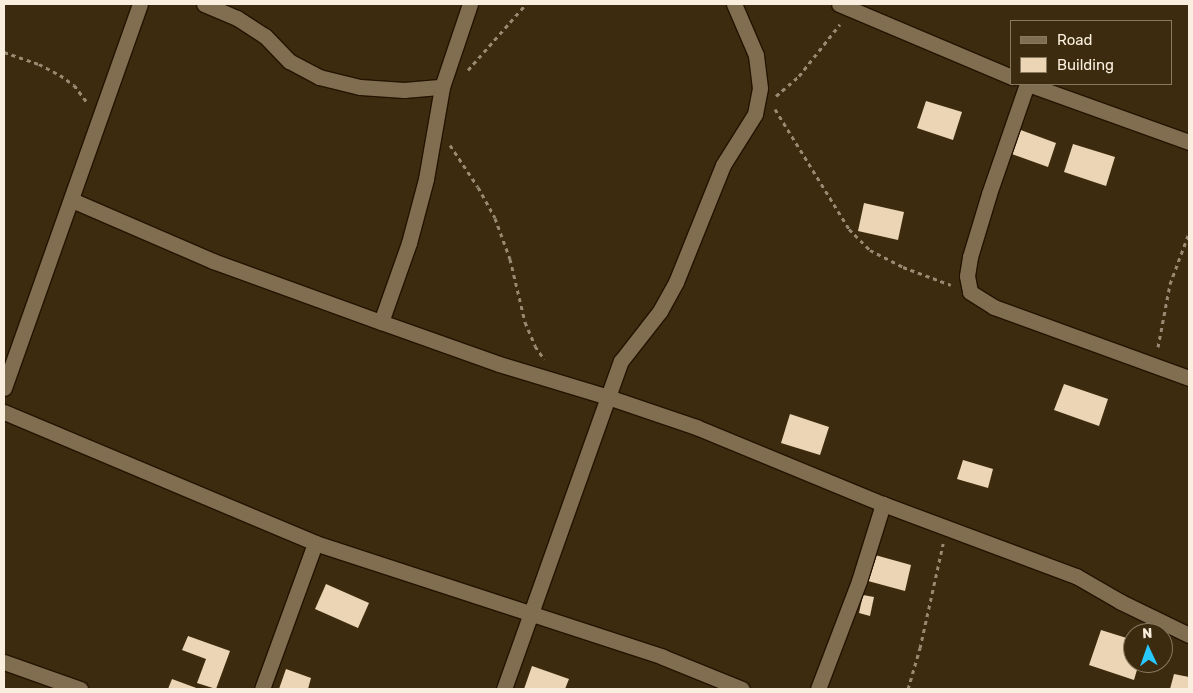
<!DOCTYPE html>
<html>
<head>
<meta charset="utf-8">
<style>
	body { margin:0 }
	#map { position:relative; width:1193px; height:693px; overflow:hidden; background:#3c2b0e; font-family:Rubik,sans-serif }
	div>[style] { position:absolute }
	.building>* { inset:0; background:#ecd5b5 }
	.path>* { height:3px; margin-top:-1.5px; transform-origin:0; background:repeating-linear-gradient(90deg,#988a73 0 4px,transparent 0 8px) }
	.roads { filter:drop-shadow(1px 0 #231300) drop-shadow(-1px 0 #231300) drop-shadow(0 1px #231300) drop-shadow(0 -1px #231300) }
	.street>* { height:15px; margin:-7.5px; padding:0 7.5px; transform-origin:7.5px; border-radius:7.5px; background:#816d4f }
	span { translate:-50% -50%; white-space:nowrap; text-align:center; line-height:1.15; -webkit-text-stroke:5px #3c2b0e; paint-order:stroke }
	.frame { position:absolute; inset:0; border:5px solid #faefde; pointer-events:none }
	.legend { position:absolute; left:1010px; top:20px; width:162px; height:65px; box-sizing:border-box; background:#3c2b0e; border:1px solid #887961; margin:0; padding:6px 9px; list-style:none; font-size:15px; color:#faefde }
	.legend li { display:flex; align-items:center; gap:10px; height:25px }
	.legend b { width:25px; border:1px solid #887961 }
	.north { position:absolute; left:1123px; top:623px; width:50px; height:50px; box-sizing:border-box; background:#3c2b0e; border:1px solid #887961; border-radius:50%; rotate:357deg; font-size:14px; font-weight:700; line-height:20px; text-align:center; color:#faefde }
	.north::after { content:''; display:block; margin:auto; width:18px; height:22px; background:#27c8ff; clip-path:polygon(50% 0,100% 100%,50% 72%,0 100%) }
</style>
</head>
<body>
<div id="map">
	<div class="building">
		<div style="clip-path:polygon(926px 101px,962px 112px,953px 140px,917px 128px)"></div>
		<div style="clip-path:polygon(1018px 129px,1056px 143px,1048px 167px,1009px 153px)"></div>
		<div style="clip-path:polygon(1073px 144px,1115px 157px,1106px 186px,1064px 172px)"></div>
		<div style="clip-path:polygon(864px 203px,904px 212px,898px 240px,858px 231px)"></div>
		<div style="clip-path:polygon(1064px 384px,1108px 399px,1099px 426px,1054px 410px)"></div>
		<div style="clip-path:polygon(790px 414px,829px 427px,820px 455px,781px 443px)"></div>
		<div style="clip-path:polygon(963px 460px,993px 469px,988px 488px,957px 479px)"></div>
		<div style="clip-path:polygon(875px 555px,911px 565px,905px 591px,868px 581px)"></div>
		<div style="clip-path:polygon(326px 584px,369px 603px,358px 628px,315px 609px)"></div>
		<div style="clip-path:polygon(863px 595px,874px 597px,870px 616px,859px 613px)"></div>
		<div style="clip-path:polygon(1101px 630px,1133px 640px,1133px 663px,1139px 663px,1134px 680px,1089px 665px)"></div>
		<div style="clip-path:polygon(188px 636px,230px 651px,216px 689px,197px 683px,206px 659px,182px 650px)"></div>
		<div style="clip-path:polygon(532px 666px,569px 679px,565px 689px,524px 689px)"></div>
		<div style="clip-path:polygon(286px 669px,311px 678px,308px 689px,279px 689px)"></div>
		<div style="clip-path:polygon(1174px 674px,1189px 677px,1189px 689px,1170px 689px)"></div>
		<div style="clip-path:polygon(172px 679px,199px 689px,168px 689px)"></div>
	</div>
	<div class="path">
		<div style="left:4px;top:52px;width:37px;rotate:19deg"></div>
		<div style="left:39px;top:64px;width:24px;rotate:28deg"></div>
		<div style="left:60px;top:75px;width:17px;rotate:36deg"></div>
		<div style="left:74px;top:85px;width:21px;rotate:53deg"></div>
		<div style="left:468px;top:70px;width:88px;rotate:-48.7deg"></div>
		<div style="left:776px;top:96px;width:30px;rotate:-41deg"></div>
		<div style="left:799px;top:76px;width:66px;rotate:-51.7deg"></div>
		<div style="left:775px;top:109px;width:141px;rotate:58.3deg"></div>
		<div style="left:849px;top:229px;width:30px;rotate:45deg"></div>
		<div style="left:870px;top:250px;width:37px;rotate:27deg"></div>
		<div style="left:903px;top:267px;width:51px;rotate:20.6deg"></div>
		<div style="left:450px;top:145px;width:50px;rotate:56.3deg"></div>
		<div style="left:478px;top:187px;width:35px;rotate:61deg"></div>
		<div style="left:495px;top:218px;width:44px;rotate:69.9deg"></div>
		<div style="left:510px;top:259px;width:65px;rotate:76.6deg"></div>
		<div style="left:525px;top:322px;width:26px;rotate:67deg"></div>
		<div style="left:535px;top:346px;width:16px;rotate:55deg"></div>
		<div style="left:1158px;top:347px;width:64px;rotate:-79.2deg"></div>
		<div style="left:1170px;top:284px;width:54px;rotate:-69.6deg"></div>
		<div style="left:908px;top:689px;width:43px;rotate:-73.7deg"></div>
		<div style="left:920px;top:648px;width:107px;rotate:-77.5deg"></div>
	</div>
	<div class="roads">
		<div class="street">
			<div style="left:204px;top:4px;width:36px;rotate:23deg"></div>
			<div style="left:237px;top:18px;width:33px;rotate:33deg"></div>
			<div style="left:265px;top:36px;width:35px;rotate:46deg"></div>
			<div style="left:289px;top:61px;width:34px;rotate:28deg"></div>
			<div style="left:319px;top:77px;width:42px;rotate:13.7deg"></div>
			<div style="left:360px;top:87px;width:44px;rotate:3.9deg"></div>
			<div style="left:404px;top:90px;width:38px;rotate:-5deg"></div>
			<div style="left:839px;top:4px;width:188px;rotate:22.9deg"></div>
			<div style="left:1027px;top:84px;width:116px;rotate:109.1deg"></div>
			<div style="left:989px;top:194px;width:66px;rotate:106.8deg"></div>
			<div style="left:970px;top:257px;width:19px;rotate:99deg"></div>
			<div style="left:967px;top:276px;width:16px;rotate:79deg"></div>
			<div style="left:970px;top:292px;width:28px;rotate:32deg"></div>
			<div style="left:994px;top:307px;width:208px;rotate:20deg"></div>
			<div style="left:1028px;top:84px;width:171px;rotate:19.8deg"></div>
			<div style="left:72px;top:200px;width:154px;rotate:23.4deg"></div>
			<div style="left:213px;top:261px;width:179px;rotate:20deg"></div>
			<div style="left:381px;top:322px;width:125px;rotate:19.6deg"></div>
			<div style="left:499px;top:364px;width:114px;rotate:16.8deg"></div>
			<div style="left:608px;top:397px;width:93px;rotate:18.8deg"></div>
			<div style="left:696px;top:427px;width:202px;rotate:22.4deg"></div>
			<div style="left:883px;top:504px;width:206px;rotate:20.5deg"></div>
			<div style="left:1076px;top:576px;width:52px;rotate:30deg"></div>
			<div style="left:1121px;top:602px;width:76px;rotate:25.9deg"></div>
			<div style="left:381px;top:322px;width:84px;rotate:-70.5deg"></div>
			<div style="left:409px;top:243px;width:66px;rotate:-75.1deg"></div>
			<div style="left:426px;top:179px;width:93px;rotate:-80.1deg"></div>
			<div style="left:442px;top:87px;width:88px;rotate:-71.4deg"></div>
			<div style="left:4px;top:388px;width:407px;rotate:-70.5deg"></div>
			<div style="left:4px;top:412px;width:337px;rotate:22.8deg"></div>
			<div style="left:315px;top:543px;width:366px;rotate:18.1deg"></div>
			<div style="left:663px;top:657px;width:85px;rotate:22.1deg"></div>
			<div style="left:4px;top:662px;width:81px;rotate:19.6deg"></div>
			<div style="left:262px;top:689px;width:155px;rotate:-70deg"></div>
			<div style="left:504px;top:689px;width:348px;rotate:-70.4deg"></div>
			<div style="left:621px;top:361px;width:63px;rotate:-52deg"></div>
			<div style="left:660px;top:311px;width:33px;rotate:-61deg"></div>
			<div style="left:676px;top:282px;width:126px;rotate:-68.1deg"></div>
			<div style="left:723px;top:165px;width:60px;rotate:-57.9deg"></div>
			<div style="left:755px;top:114px;width:26px;rotate:-79deg"></div>
			<div style="left:760px;top:88px;width:33px;rotate:-97deg"></div>
			<div style="left:756px;top:55px;width:56px;rotate:-113.3deg"></div>
			<div style="left:818px;top:689px;width:116px;rotate:-69.2deg"></div>
			<div style="left:859px;top:581px;width:81px;rotate:-72.7deg"></div>
		</div>
	</div>
	<div class="frame"></div>
	<ul class="legend">
	<li><b style="height:6px;background:#816d4f"></b>Road</li>
	<li><b style="height:14px;background:#ecd5b5"></b>Building</li>
	</ul>
	<div class="north">N</div>
</div>
</body>
</html>
